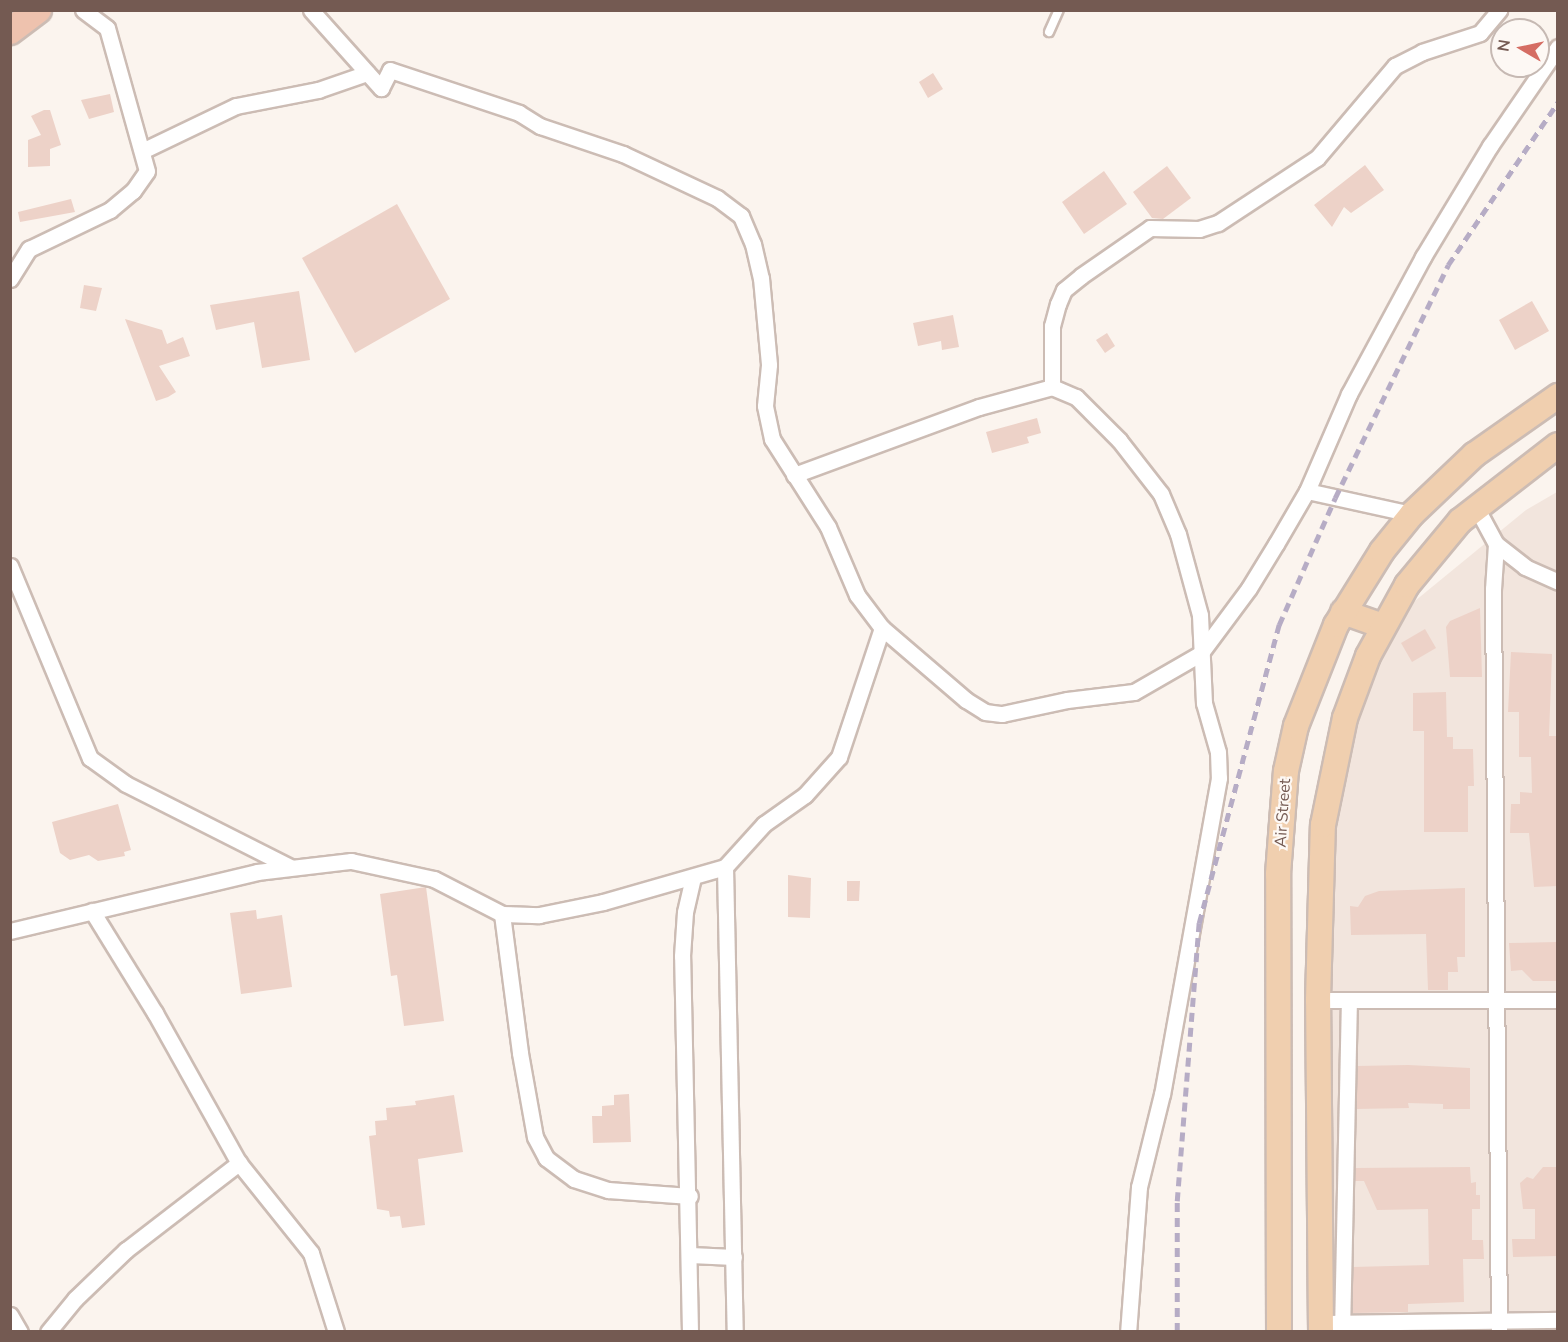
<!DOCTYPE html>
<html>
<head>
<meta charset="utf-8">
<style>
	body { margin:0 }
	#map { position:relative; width:1568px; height:1342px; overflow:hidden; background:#fbf4ee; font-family:"Nunito Sans",sans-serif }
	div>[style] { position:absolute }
	.residential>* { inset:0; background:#f2e5dd }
	.building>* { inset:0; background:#edd2c8 }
	.roads { filter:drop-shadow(2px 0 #ccbcb4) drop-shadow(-2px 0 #ccbcb4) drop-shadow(0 2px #ccbcb4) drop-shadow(0 -2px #ccbcb4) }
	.service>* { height:8px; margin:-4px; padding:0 4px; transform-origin:4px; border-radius:4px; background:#fff }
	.minor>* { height:15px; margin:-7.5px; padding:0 7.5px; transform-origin:7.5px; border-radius:7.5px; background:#fff }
	.primary>* { height:24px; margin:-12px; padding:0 12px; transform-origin:12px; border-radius:12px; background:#f0cfaf }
	.trunk>* { height:26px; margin:-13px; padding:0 13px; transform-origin:13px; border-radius:13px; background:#eec2ae }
	.rail>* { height:4.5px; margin-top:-2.25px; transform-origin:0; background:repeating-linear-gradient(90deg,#b6acc5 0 9px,transparent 0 15px) }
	span { translate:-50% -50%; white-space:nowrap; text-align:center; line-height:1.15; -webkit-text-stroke:4.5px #fdf8f4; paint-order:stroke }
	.street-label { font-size:16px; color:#745a52 }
	.frame { position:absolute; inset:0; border:12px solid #745a52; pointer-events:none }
	.north { position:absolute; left:1490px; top:18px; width:60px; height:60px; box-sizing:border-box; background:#fdf8f4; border:2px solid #c6b9b3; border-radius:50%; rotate:279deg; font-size:16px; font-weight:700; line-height:24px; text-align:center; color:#745a52 }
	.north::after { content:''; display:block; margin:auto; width:21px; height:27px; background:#d56d63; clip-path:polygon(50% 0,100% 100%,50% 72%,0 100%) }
</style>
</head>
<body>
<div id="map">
	<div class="residential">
		<div style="clip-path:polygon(1557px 492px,1557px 1331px,1333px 1331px,1330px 804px,1388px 623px,1526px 510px)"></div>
	</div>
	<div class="building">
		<div style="clip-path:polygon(933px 73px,943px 89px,928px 98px,919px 82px)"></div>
		<div style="clip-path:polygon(110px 94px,114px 112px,89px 119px,81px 100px)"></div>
		<div style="clip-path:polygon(44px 110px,50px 110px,61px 145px,50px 149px,50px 166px,28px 167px,28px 140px,41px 135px,31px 116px)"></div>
		<div style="clip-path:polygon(1365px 165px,1384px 190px,1351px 213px,1344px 207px,1332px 227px,1314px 205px)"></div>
		<div style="clip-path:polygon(1167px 166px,1191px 198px,1163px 219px,1152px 218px,1133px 192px)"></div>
		<div style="clip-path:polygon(1104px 171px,1127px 204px,1084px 234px,1062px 202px)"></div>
		<div style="clip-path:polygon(71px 199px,75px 212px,20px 222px,18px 212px)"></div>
		<div style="clip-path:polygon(397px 204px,450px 299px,355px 353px,302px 258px)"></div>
		<div style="clip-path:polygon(84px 285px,102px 288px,96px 311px,80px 308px)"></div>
		<div style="clip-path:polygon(299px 291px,310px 360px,262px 368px,254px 322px,216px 330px,210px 305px)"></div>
		<div style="clip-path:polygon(1532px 301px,1549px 331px,1515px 350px,1499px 320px)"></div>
		<div style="clip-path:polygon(953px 315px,959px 347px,942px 350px,941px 341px,918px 346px,913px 323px)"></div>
		<div style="clip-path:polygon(125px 319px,162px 330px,167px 344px,183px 337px,190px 356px,159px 366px,176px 392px,168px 397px,156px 401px)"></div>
		<div style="clip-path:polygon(1107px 333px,1115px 346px,1105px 353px,1096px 340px)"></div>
		<div style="clip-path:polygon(1037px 418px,1041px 433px,1027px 437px,1029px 443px,992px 453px,986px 432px)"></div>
		<div style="clip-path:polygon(1480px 608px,1482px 677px,1450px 677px,1446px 627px,1450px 621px)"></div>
		<div style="clip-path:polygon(1425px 629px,1436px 648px,1412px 662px,1401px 643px)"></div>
		<div style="clip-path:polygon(1511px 652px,1552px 654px,1549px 736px,1557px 736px,1557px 886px,1534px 887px,1529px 833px,1510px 833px,1511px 804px,1520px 804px,1520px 792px,1532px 793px,1531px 757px,1519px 757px,1519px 712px,1508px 712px)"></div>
		<div style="clip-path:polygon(1446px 692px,1447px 737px,1453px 737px,1453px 749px,1473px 749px,1474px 786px,1468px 786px,1468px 832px,1424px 832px,1424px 731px,1413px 731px,1413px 693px)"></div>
		<div style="clip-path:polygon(118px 804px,131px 850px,124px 852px,125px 856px,98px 861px,89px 855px,70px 860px,60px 853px,52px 822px)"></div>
		<div style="clip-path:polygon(788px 875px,811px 878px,810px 918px,788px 917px)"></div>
		<div style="clip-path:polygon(847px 881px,860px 881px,859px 901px,847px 901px)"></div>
		<div style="clip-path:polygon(426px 887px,444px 1021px,404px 1026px,397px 975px,391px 976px,380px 894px)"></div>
		<div style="clip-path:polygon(1465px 888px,1465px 957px,1457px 957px,1458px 972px,1448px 972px,1448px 990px,1428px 990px,1426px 934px,1351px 935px,1350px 906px,1358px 907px,1365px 896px,1379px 891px)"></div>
		<div style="clip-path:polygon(256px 910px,257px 919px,282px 915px,292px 987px,241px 994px,230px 913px)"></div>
		<div style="clip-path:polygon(1557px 942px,1557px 981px,1533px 981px,1522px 970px,1511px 971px,1509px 943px)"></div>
		<div style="clip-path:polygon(1408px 1065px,1470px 1068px,1470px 1109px,1443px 1109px,1443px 1104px,1408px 1103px,1409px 1108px,1356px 1109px,1357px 1066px)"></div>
		<div style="clip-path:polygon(629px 1094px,631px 1142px,593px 1143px,592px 1116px,602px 1116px,602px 1106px,614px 1105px,614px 1095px)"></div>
		<div style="clip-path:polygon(454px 1095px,463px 1152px,418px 1159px,425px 1225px,402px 1228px,400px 1216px,390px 1217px,389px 1211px,377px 1209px,369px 1136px,376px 1135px,375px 1121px,387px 1120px,386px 1108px,416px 1105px,415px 1101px)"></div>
		<div style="clip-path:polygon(1470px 1167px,1471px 1183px,1476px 1182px,1476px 1195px,1480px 1195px,1480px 1209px,1472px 1209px,1472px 1240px,1483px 1240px,1484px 1259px,1463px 1259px,1464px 1302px,1408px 1304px,1408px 1312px,1352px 1313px,1353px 1267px,1429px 1265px,1428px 1209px,1377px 1210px,1364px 1181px,1355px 1181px,1355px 1168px)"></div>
		<div style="clip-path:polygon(1543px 1167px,1557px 1167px,1557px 1256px,1513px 1257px,1512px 1239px,1535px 1239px,1535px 1209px,1523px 1209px,1520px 1183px,1527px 1177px,1533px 1179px)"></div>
	</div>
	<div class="roads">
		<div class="service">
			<div style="left:1049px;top:32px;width:24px;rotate:-66deg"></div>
		</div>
		<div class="minor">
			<div style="left:311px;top:10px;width:105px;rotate:48.1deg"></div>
			<div style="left:381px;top:88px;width:20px;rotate:-63deg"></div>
			<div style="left:390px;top:70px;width:136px;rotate:18.4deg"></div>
			<div style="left:519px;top:113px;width:25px;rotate:32deg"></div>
			<div style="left:540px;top:126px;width:88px;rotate:18.6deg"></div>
			<div style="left:623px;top:154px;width:104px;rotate:25.1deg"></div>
			<div style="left:717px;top:198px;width:30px;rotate:37deg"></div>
			<div style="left:741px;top:216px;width:30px;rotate:67deg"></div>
			<div style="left:753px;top:244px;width:35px;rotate:77deg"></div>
			<div style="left:761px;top:278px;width:87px;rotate:84.7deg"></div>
			<div style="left:769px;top:365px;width:41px;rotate:95.6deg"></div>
			<div style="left:765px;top:406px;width:34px;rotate:78deg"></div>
			<div style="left:772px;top:439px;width:104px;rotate:57.5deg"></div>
			<div style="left:828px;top:527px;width:74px;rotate:66.9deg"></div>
			<div style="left:857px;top:595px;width:41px;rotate:52.9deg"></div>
			<div style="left:882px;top:628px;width:111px;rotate:40.6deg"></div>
			<div style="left:966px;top:700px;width:22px;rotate:32deg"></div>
			<div style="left:985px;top:712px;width:17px;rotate:7deg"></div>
			<div style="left:1002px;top:714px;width:66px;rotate:-12.2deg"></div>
			<div style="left:1067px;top:700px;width:67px;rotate:-6.8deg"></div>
			<div style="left:1134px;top:692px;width:76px;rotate:-29.9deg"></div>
			<div style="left:1200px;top:654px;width:82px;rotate:-53.4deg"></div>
			<div style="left:1249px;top:588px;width:52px;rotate:-58.5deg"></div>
			<div style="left:1276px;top:544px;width:61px;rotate:-59.7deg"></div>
			<div style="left:1307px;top:491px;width:106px;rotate:-66.6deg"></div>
			<div style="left:1349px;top:394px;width:156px;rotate:-61.6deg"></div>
			<div style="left:1423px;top:257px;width:130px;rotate:-58.9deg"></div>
			<div style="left:1490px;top:146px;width:120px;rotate:-55.5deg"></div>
			<div style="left:142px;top:151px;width:104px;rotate:-25.6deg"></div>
			<div style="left:236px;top:106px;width:84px;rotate:-11deg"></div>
			<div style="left:318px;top:90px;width:52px;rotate:-19.1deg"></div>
			<div style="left:10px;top:279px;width:36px;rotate:-58deg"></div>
			<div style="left:29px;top:249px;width:90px;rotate:-25.7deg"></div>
			<div style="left:110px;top:210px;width:30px;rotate:-40deg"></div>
			<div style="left:133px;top:191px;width:24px;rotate:-55deg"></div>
			<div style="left:147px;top:171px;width:148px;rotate:-105.6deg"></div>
			<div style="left:107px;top:28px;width:30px;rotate:-143deg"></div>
			<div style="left:1052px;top:387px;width:61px;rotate:-90deg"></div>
			<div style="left:1052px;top:326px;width:23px;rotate:-75deg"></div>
			<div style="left:1058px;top:304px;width:15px;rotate:-67deg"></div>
			<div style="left:1064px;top:290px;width:22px;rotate:-39deg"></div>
			<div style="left:1081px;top:276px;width:84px;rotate:-34.8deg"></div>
			<div style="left:1150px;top:228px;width:49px;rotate:1.2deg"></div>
			<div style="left:1199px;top:229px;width:20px;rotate:-18deg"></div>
			<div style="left:1218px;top:223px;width:118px;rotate:-33.3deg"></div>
			<div style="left:1317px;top:158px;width:121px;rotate:-49.7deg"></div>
			<div style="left:1395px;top:66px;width:30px;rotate:-27deg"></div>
			<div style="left:1422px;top:52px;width:61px;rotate:-18.1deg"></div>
			<div style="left:1480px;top:33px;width:30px;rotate:-50deg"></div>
			<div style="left:794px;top:475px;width:197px;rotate:-20.2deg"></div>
			<div style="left:979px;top:407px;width:76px;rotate:-15.3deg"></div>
			<div style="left:1052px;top:387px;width:26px;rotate:23deg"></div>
			<div style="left:1076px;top:397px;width:61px;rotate:45deg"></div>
			<div style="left:1119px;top:440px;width:68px;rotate:52.1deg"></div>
			<div style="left:1161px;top:494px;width:43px;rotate:67deg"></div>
			<div style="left:1178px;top:534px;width:84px;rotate:74.8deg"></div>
			<div style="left:1200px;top:615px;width:88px;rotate:87.4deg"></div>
			<div style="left:1204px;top:703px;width:51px;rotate:74.1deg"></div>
			<div style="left:1218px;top:752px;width:26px;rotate:88deg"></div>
			<div style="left:1219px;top:778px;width:321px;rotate:100.2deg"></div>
			<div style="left:1162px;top:1094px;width:96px;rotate:103.9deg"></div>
			<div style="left:1139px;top:1187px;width:145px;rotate:94.3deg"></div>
			<div style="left:1307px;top:491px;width:107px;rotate:12.4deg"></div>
			<div style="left:1476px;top:507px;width:42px;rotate:61.6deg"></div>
			<div style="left:1496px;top:544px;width:37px;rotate:38deg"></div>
			<div style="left:1525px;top:567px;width:36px;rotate:24deg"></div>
			<div style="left:1496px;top:544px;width:45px;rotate:93.8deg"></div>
			<div style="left:1493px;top:589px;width:743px;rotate:89.54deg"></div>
			<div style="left:10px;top:566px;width:208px;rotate:67.4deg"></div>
			<div style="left:90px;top:758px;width:44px;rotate:35.8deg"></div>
			<div style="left:126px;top:784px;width:184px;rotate:26.8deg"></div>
			<div style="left:725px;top:867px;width:465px;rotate:88.8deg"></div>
			<div style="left:92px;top:911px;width:120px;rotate:58.3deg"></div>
			<div style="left:155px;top:1013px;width:172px;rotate:60.8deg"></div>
			<div style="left:239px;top:1163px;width:115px;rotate:51.3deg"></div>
			<div style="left:311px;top:1253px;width:83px;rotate:72.4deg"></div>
			<div style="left:502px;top:914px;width:140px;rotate:82.6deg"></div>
			<div style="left:520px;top:1053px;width:85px;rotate:79.9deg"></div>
			<div style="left:535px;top:1137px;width:24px;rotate:62deg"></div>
			<div style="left:546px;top:1158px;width:35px;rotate:37deg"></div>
			<div style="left:574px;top:1179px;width:36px;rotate:18deg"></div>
			<div style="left:608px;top:1190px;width:82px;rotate:4.2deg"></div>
			<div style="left:10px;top:931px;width:254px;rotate:-13.4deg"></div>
			<div style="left:257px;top:872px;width:95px;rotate:-6.7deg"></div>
			<div style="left:351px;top:861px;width:85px;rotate:12.2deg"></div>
			<div style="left:434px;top:879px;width:76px;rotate:27.2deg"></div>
			<div style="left:502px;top:914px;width:37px;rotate:2deg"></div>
			<div style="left:539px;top:915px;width:65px;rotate:-11.5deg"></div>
			<div style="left:603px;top:902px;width:127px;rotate:-16deg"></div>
			<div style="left:725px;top:867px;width:58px;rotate:-47.8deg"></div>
			<div style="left:764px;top:824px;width:50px;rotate:-35.3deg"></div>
			<div style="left:805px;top:795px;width:51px;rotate:-48.2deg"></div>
			<div style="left:839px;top:757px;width:136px;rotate:-71.6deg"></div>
			<div style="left:1318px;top:1000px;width:240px"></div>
			<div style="left:690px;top:1255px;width:44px;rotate:2.6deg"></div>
			<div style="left:10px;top:1315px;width:20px;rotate:60deg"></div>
			<div style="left:1333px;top:1323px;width:225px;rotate:-0.8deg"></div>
			<div style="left:48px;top:1332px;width:43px;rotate:-50.7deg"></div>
			<div style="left:75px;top:1299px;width:71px;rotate:-43.9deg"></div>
			<div style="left:126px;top:1250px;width:143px;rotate:-37.6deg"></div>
			<div style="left:690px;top:1332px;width:376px;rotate:-91.2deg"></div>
			<div style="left:682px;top:956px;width:44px;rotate:-86.1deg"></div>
			<div style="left:685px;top:912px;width:36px;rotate:-77deg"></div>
			<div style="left:1342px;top:1332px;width:331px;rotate:-88.8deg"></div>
		</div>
		<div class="primary">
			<div style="left:1343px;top:612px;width:42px;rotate:19.3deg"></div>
			<div style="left:1279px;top:1332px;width:458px;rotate:-90.1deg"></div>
			<div style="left:1278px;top:874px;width:103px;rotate:-85.6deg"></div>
			<div style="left:1286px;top:771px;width:46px;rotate:-77.5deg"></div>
			<div style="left:1296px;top:726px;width:109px;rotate:-68.4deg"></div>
			<div style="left:1336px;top:625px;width:87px;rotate:-58.1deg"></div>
			<div style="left:1382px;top:551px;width:48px;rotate:-51deg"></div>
			<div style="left:1412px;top:514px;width:86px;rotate:-43.6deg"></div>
			<div style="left:1474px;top:455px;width:103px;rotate:-35.1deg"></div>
			<div style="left:1321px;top:1332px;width:332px;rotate:-90.5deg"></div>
			<div style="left:1318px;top:1000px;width:175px;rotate:-88.4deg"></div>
			<div style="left:1323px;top:825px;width:109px;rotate:-78.4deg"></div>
			<div style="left:1345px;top:718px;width:66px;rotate:-69.6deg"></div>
			<div style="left:1368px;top:656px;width:81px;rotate:-61.2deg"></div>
			<div style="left:1407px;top:585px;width:83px;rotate:-50.4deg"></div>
			<div style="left:1460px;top:521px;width:124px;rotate:-37.8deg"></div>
		</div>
		<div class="trunk">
			<div style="left:10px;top:31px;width:35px;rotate:-37deg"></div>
		</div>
	</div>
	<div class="rail">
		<div style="left:1177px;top:1332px;width:131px;rotate:-90deg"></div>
		<div style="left:1177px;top:1201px;width:279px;rotate:-85.5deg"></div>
		<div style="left:1199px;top:923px;width:309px;rotate:-75deg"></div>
		<div style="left:1279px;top:625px;width:139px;rotate:-66.2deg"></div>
		<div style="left:1335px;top:498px;width:259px;rotate:-64.1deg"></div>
		<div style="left:1448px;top:265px;width:197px;rotate:-56deg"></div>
	</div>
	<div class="street-label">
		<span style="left:1283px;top:813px;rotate:-86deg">Air Street</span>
	</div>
	<div class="frame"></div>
	<div class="north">N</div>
</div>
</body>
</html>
